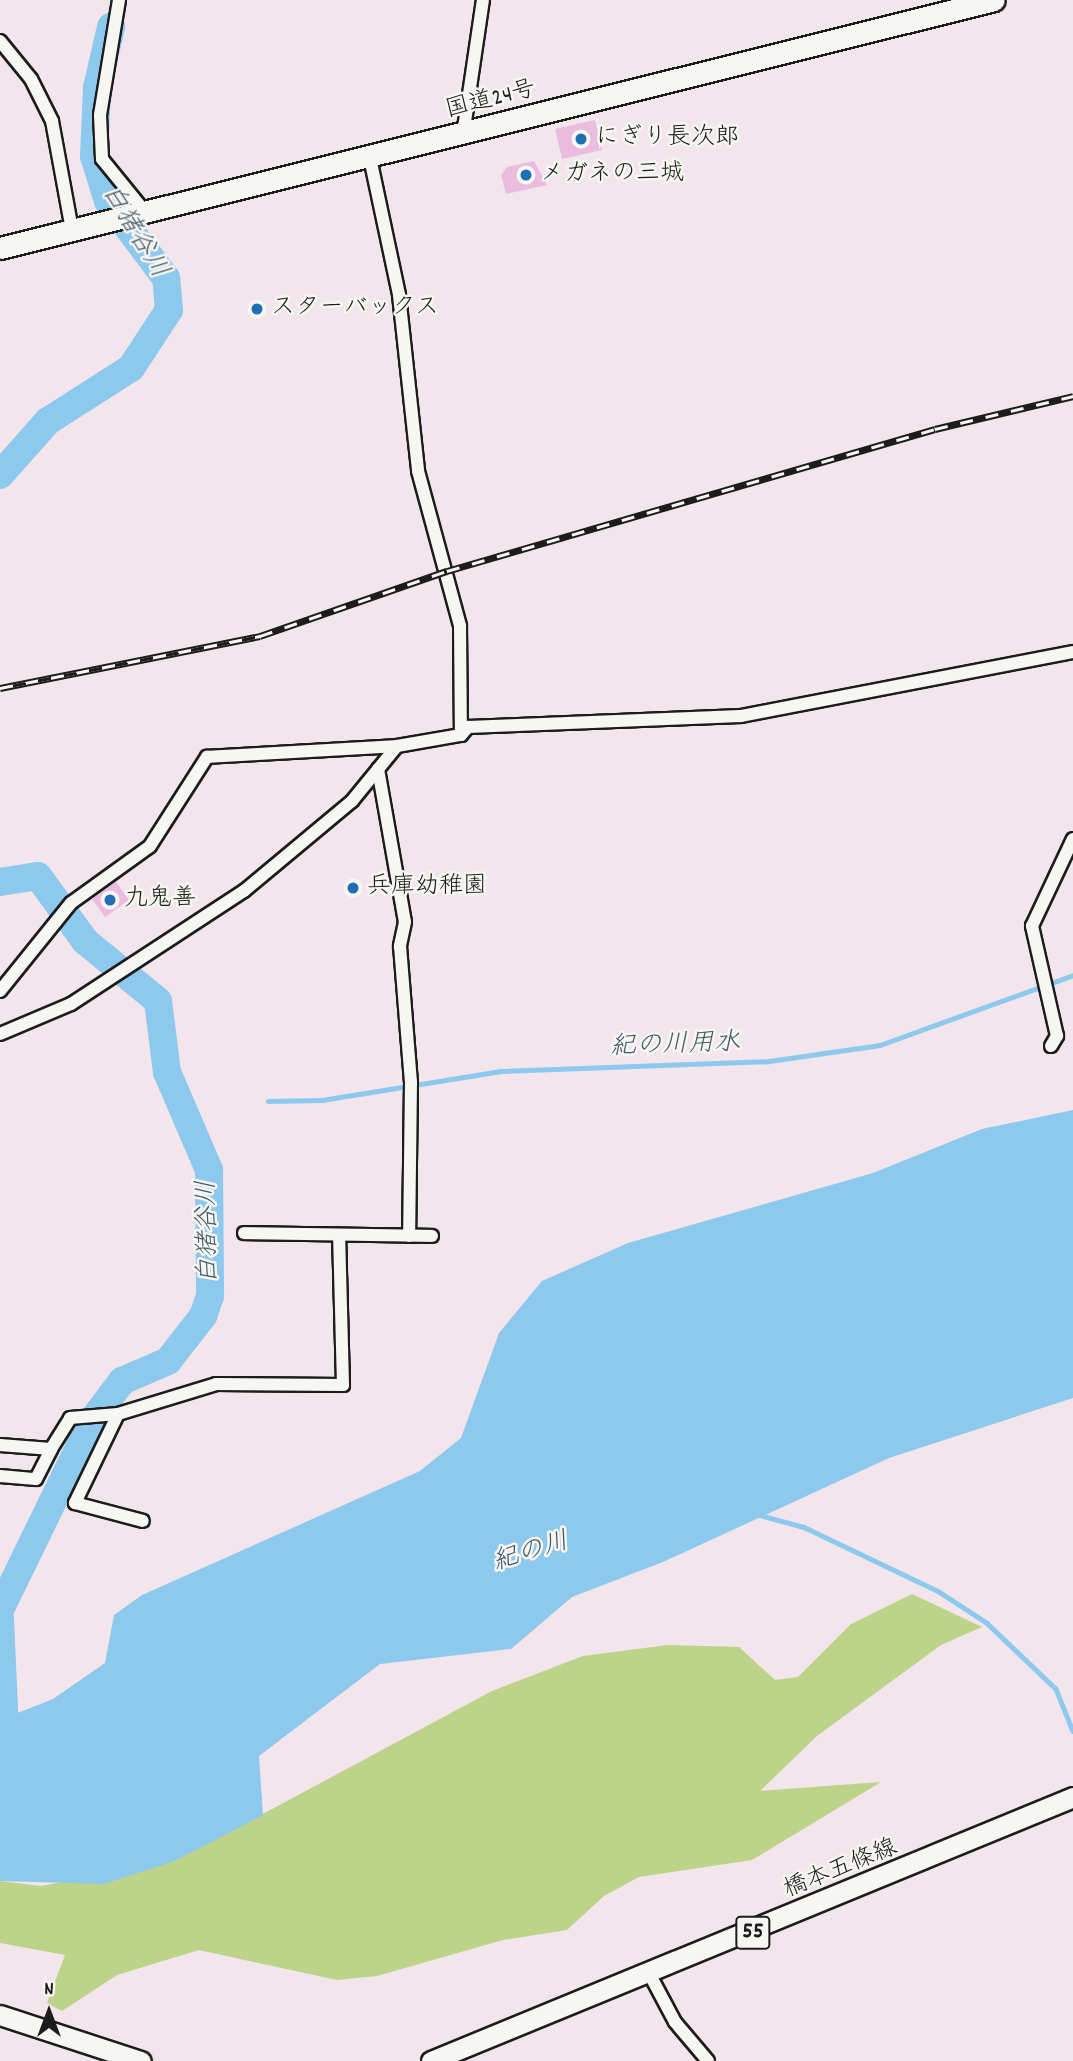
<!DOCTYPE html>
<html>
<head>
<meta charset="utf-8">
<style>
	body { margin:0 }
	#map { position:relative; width:1073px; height:2061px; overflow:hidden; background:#f2e5ec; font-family:Dekko,"Klee One",sans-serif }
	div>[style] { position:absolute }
	.green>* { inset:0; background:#bdd389 }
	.water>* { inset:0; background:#8dc8ed }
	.stream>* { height:4.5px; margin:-2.25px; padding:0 2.25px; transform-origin:2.25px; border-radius:2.25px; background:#8dc8ed }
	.river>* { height:28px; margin:-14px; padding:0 14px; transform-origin:14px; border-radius:14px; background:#8dc8ed }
	.building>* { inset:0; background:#eabcdf }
	.roads { filter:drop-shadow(2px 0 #1c1c1c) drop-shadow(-2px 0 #1c1c1c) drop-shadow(0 2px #1c1c1c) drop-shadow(0 -2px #1c1c1c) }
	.minor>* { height:12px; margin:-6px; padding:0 6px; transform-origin:6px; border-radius:6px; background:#f6f6f2 }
	.primary>* { height:19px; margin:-9.5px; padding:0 9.5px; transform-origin:9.5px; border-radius:9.5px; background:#f6f6f2 }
	.trunk>* { height:21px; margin:-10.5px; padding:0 10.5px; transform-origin:10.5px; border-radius:10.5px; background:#f6f6f2 }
	.rail>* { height:7px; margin-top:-3.5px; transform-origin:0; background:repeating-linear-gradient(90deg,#f6f6f2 0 13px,#1c1c1c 0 26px); box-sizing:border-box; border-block:2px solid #1c1c1c }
	.dots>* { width:19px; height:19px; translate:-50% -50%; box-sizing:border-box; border:4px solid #f6f6f2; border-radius:50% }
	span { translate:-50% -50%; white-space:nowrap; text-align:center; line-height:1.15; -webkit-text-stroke:5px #f6f6f2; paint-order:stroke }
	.shield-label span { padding:2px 5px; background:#f6f6f2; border:2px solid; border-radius:5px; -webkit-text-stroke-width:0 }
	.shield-label { font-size:23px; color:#1c1c1c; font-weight:700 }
	.street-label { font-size:24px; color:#1c1c1c }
	.poi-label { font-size:24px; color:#1c1c1c }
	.left { translate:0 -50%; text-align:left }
	.water-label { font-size:26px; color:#445865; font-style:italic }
	.north { position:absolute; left:14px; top:1977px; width:70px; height:70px; -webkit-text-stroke:5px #f6f6f2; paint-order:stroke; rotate:0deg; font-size:19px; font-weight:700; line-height:28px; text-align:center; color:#1c1c1c }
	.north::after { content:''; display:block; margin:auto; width:24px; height:32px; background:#1c1c1c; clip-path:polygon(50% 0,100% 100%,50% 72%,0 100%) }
</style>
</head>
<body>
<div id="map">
	<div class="green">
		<div style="clip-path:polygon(912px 1594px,982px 1627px,941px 1645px,817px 1736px,760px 1791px,881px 1782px,752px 1860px,639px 1877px,604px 1896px,567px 1930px,503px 1940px,377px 1976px,337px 1980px,199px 1950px,117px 1975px,62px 2011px,47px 2003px,65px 1955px,0 1943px,0 1881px,41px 1886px,175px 1861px,492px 1691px,583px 1656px,668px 1645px,739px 1647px,775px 1680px,798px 1677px,851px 1624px)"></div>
	</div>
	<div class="water">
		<div style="clip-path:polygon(1073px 1110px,1073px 1398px,889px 1458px,663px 1562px,572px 1597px,511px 1649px,380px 1664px,259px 1756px,263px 1815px,175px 1861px,104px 1884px,0 1881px,0 1720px,53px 1699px,105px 1663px,114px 1615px,142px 1595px,420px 1471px,461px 1438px,499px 1333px,542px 1281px,628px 1243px,873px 1173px,982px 1129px)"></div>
	</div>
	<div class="stream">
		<div style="left:268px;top:1101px;width:54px;rotate:-1.1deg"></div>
		<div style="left:322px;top:1100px;width:181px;rotate:-9.2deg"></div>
		<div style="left:501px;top:1071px;width:268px;rotate:-2.1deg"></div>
		<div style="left:769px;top:1061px;width:112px;rotate:-8.2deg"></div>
		<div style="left:880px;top:1045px;width:205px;rotate:-19.9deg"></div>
		<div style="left:756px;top:1514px;width:50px;rotate:15.2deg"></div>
		<div style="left:804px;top:1527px;width:148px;rotate:25.5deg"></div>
		<div style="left:938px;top:1591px;width:59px;rotate:33.1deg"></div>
		<div style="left:987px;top:1623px;width:95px;rotate:43.7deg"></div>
		<div style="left:1056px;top:1689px;width:45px;rotate:68deg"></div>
	</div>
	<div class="river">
		<div style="left:0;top:475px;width:72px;rotate:-48.4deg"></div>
		<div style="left:48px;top:421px;width:98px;rotate:-32.6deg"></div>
		<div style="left:131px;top:368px;width:69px;rotate:-56.8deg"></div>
		<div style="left:169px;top:310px;width:32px;rotate:-95deg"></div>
		<div style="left:166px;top:278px;width:96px;rotate:-127deg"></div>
		<div style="left:108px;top:201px;width:47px;rotate:-107.3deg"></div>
		<div style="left:94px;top:156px;width:68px;rotate:-87.5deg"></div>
		<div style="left:97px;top:88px;width:63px;rotate:-77.1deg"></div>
		<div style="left:0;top:882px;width:38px;rotate:-9deg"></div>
		<div style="left:38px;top:876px;width:80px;rotate:54.1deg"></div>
		<div style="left:85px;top:941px;width:94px;rotate:39.4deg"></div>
		<div style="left:158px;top:1001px;width:72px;rotate:82.8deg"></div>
		<div style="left:167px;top:1072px;width:107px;rotate:66.8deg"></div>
		<div style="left:209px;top:1170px;width:126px;rotate:89.5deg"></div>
		<div style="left:210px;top:1296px;width:21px;rotate:109deg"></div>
		<div style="left:203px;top:1316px;width:57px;rotate:127.9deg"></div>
		<div style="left:168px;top:1361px;width:50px;rotate:156.5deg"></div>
		<div style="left:122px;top:1381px;width:50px;rotate:126.9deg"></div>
		<div style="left:92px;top:1421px;width:210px;rotate:116deg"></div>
		<div style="left:0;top:1618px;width:138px;rotate:87.5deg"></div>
	</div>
	<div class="building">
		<div style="clip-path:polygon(595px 120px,602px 150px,562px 159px,555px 129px)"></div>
		<div style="clip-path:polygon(534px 161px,547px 185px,506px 194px,501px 175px,507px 167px)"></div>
		<div style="clip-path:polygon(116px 882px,129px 900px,105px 917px,92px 899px)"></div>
	</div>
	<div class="roads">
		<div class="minor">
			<div style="left:119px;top:0;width:117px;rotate:99.4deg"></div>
			<div style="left:100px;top:115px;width:44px;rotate:87.4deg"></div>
			<div style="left:102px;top:159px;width:68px;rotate:50.9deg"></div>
			<div style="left:0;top:41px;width:49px;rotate:50.8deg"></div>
			<div style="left:31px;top:79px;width:47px;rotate:63.4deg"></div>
			<div style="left:52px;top:121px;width:111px;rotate:79.6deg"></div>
			<div style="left:463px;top:135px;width:136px;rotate:-81.6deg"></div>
			<div style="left:370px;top:158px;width:140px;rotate:78deg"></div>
			<div style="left:399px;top:295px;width:177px;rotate:83.8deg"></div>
			<div style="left:418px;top:471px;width:161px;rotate:74.8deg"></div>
			<div style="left:460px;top:626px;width:109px;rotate:89.5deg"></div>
			<div style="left:378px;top:769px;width:155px;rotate:80deg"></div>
			<div style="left:405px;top:922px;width:25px;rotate:102deg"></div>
			<div style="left:400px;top:946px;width:136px;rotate:85.4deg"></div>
			<div style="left:411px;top:1082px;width:154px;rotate:90.7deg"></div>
			<div style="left:0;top:991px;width:113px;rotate:-51.1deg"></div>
			<div style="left:71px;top:903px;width:97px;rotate:-35.8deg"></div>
			<div style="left:150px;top:846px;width:106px;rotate:-57.4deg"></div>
			<div style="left:207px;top:757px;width:190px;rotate:-3.3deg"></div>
			<div style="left:0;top:1034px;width:77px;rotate:-22.9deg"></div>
			<div style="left:71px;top:1004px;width:207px;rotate:-33.2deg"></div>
			<div style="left:244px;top:891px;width:141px;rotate:-39.8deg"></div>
			<div style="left:352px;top:801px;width:71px;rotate:-50.7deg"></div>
			<div style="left:397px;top:746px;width:65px;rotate:-9.8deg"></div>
			<div style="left:461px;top:735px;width:11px;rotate:-49deg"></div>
			<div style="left:468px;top:727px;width:273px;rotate:-2.3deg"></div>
			<div style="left:741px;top:716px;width:338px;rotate:-10.9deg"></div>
			<div style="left:1051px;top:1046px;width:12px;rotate:-59deg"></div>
			<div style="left:1057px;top:1036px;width:113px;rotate:-102.8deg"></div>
			<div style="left:1032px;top:926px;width:96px;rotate:-64.8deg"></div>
			<div style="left:244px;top:1233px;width:188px;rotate:0.9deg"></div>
			<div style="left:118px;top:1414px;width:99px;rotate:115.8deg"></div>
			<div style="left:75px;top:1503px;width:70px;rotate:14.8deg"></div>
			<div style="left:0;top:1445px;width:51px;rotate:4.5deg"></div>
			<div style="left:51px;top:1449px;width:36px;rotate:-58deg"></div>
			<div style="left:70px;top:1418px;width:48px;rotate:-4.8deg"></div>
			<div style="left:118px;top:1414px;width:102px;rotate:-17deg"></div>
			<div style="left:216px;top:1384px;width:127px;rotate:0.5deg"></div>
			<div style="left:343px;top:1385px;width:150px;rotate:-91.5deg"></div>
			<div style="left:0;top:1476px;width:36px;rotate:5deg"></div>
			<div style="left:36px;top:1479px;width:34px;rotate:-63deg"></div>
			<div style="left:650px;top:1975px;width:53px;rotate:62deg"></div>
			<div style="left:675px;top:2022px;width:51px;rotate:49.8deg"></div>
		</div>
		<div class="primary">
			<div style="left:0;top:2015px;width:148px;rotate:18.1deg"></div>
			<div style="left:431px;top:2061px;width:694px;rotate:-22.35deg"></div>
		</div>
		<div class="trunk">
			<div style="left:0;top:248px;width:1024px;rotate:-14.01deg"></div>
		</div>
	</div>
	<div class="rail">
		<div style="left:0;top:688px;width:265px;rotate:-11.3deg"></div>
		<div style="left:260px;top:636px;width:198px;rotate:-19.2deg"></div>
		<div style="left:447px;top:571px;width:508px;rotate:-16.22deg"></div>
		<div style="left:935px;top:429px;width:142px;rotate:-13.4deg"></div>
	</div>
	<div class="dots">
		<div style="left:581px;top:139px;background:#1f6fb2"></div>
		<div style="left:526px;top:175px;background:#1f6fb2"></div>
		<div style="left:257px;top:309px;background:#1f6fb2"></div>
		<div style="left:353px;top:888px;background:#1f6fb2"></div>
		<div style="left:110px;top:900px;background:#1f6fb2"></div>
	</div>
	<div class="shield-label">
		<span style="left:753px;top:1933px">55</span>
	</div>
	<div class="street-label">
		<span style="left:491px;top:101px;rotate:-14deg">国道24号</span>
		<span style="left:841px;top:1870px;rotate:-22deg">橋本五條線</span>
	</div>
	<div class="poi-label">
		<span class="left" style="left:595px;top:139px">にぎり長次郎</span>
		<span class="left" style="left:540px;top:175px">メガネの三城</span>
		<span class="left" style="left:271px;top:309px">スターバックス</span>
		<span class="left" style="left:367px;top:888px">兵庫幼稚園</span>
		<span class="left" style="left:124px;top:900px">九鬼善</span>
	</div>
	<div class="water-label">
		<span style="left:134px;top:232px;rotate:59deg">白猪谷川</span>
		<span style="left:675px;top:1046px;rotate:-2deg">紀の川用水</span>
		<span style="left:209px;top:1232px;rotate:-91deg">白猪谷川</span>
		<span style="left:531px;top:1553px;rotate:-17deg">紀の川</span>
	</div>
	<div class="north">N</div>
</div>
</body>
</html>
